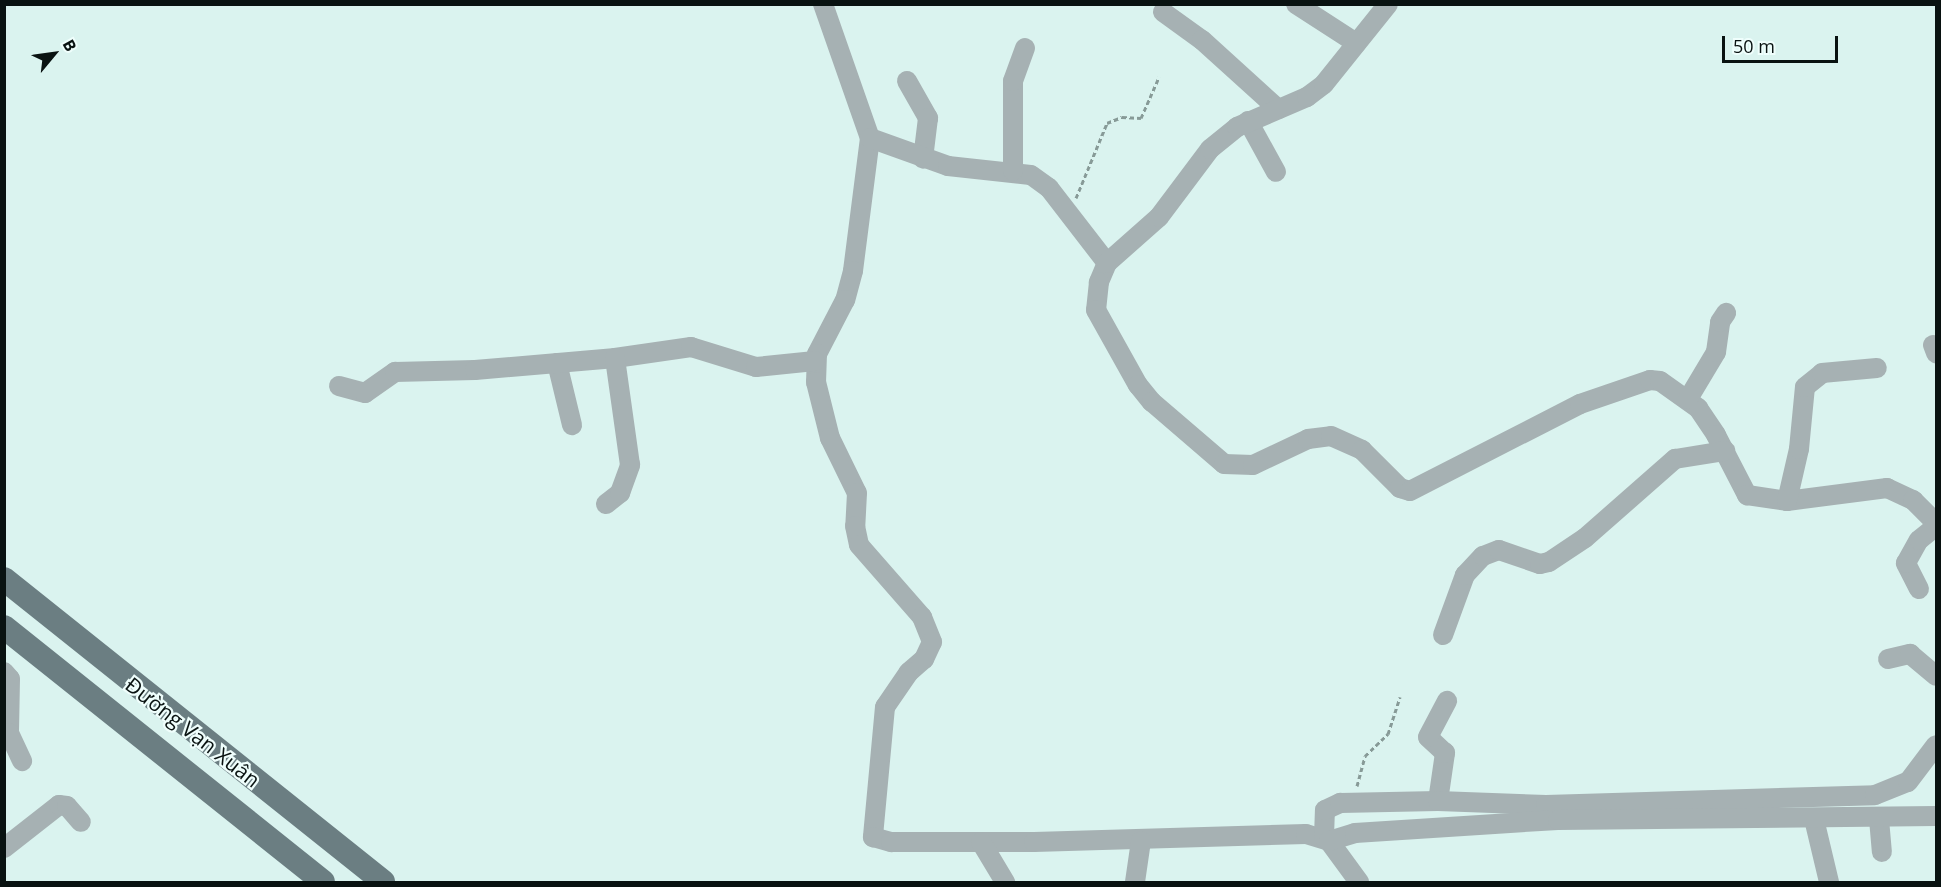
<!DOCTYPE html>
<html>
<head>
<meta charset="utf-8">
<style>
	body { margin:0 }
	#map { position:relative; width:1941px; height:887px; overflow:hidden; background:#daf3ef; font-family:"Open Sans",sans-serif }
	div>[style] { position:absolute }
	.path>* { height:3px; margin-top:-1.5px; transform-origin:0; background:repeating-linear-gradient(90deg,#879a97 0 4.5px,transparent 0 7.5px) }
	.minor>* { height:20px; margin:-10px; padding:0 10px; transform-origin:10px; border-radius:10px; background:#a6b1b3 }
	.major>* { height:24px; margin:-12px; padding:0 12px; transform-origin:12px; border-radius:12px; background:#6b7e82 }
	span { translate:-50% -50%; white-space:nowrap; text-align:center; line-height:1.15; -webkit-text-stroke:4.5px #effefc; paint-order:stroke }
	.street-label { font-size:21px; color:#091211 }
	.frame { position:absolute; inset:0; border:6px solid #091211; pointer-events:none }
	.north { position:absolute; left:24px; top:24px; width:60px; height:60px; -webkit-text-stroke:4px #effefc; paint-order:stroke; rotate:61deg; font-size:16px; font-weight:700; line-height:24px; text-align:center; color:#091211 }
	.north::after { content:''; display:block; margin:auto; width:21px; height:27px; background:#091211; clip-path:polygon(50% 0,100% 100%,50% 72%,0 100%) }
	.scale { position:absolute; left:1722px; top:36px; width:116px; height:27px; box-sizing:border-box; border:3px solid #091211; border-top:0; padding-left:8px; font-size:18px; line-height:21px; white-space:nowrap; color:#091211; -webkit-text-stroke:4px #effefc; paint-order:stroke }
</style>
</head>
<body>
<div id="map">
	<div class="path">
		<div style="left:1076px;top:198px;width:81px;rotate:-67.5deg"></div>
		<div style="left:1107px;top:123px;width:16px;rotate:-22deg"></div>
		<div style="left:1122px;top:117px;width:19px;rotate:3deg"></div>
		<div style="left:1141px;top:118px;width:45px;rotate:-66.3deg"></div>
		<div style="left:1357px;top:786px;width:31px;rotate:-75deg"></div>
		<div style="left:1365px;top:756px;width:32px;rotate:-44deg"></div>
		<div style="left:1388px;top:734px;width:39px;rotate:-72deg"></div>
	</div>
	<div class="minor">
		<div style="left:823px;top:4px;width:142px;rotate:70.7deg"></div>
		<div style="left:870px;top:138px;width:134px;rotate:97.3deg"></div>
		<div style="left:853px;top:271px;width:30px;rotate:105deg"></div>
		<div style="left:845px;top:300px;width:61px;rotate:117.4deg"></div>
		<div style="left:817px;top:354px;width:28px;rotate:92deg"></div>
		<div style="left:816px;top:382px;width:58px;rotate:76deg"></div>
		<div style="left:830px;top:438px;width:61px;rotate:63.9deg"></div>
		<div style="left:857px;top:493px;width:33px;rotate:93deg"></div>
		<div style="left:855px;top:526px;width:19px;rotate:78deg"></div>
		<div style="left:859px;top:545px;width:96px;rotate:48.8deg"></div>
		<div style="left:922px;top:617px;width:27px;rotate:68deg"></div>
		<div style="left:932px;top:642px;width:19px;rotate:115deg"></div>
		<div style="left:924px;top:659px;width:20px;rotate:139deg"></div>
		<div style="left:909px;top:672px;width:42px;rotate:124.4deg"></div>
		<div style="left:885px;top:707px;width:131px;rotate:95.3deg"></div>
		<div style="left:873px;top:837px;width:19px;rotate:16deg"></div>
		<div style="left:891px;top:842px;width:143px"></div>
		<div style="left:1034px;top:842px;width:272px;rotate:-1.7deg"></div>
		<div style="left:1306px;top:834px;width:24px;rotate:17deg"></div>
		<div style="left:1329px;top:841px;width:51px;rotate:53.8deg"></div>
		<div style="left:1296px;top:4px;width:72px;rotate:33deg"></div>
		<div style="left:1163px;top:12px;width:48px;rotate:35.7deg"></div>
		<div style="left:1202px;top:40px;width:103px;rotate:42.2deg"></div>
		<div style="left:907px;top:81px;width:43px;rotate:60.4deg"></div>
		<div style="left:928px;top:118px;width:41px;rotate:97deg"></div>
		<div style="left:1248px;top:121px;width:58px;rotate:61.2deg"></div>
		<div style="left:870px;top:138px;width:83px;rotate:19.7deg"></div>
		<div style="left:948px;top:166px;width:83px;rotate:6.2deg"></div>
		<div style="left:1031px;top:175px;width:22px;rotate:36deg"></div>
		<div style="left:1049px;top:188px;width:95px;rotate:52.3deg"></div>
		<div style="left:1107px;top:263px;width:21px;rotate:113deg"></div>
		<div style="left:1099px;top:282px;width:28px;rotate:96deg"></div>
		<div style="left:1096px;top:310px;width:86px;rotate:60.8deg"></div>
		<div style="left:1138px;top:385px;width:22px;rotate:51deg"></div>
		<div style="left:1152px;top:402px;width:95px;rotate:40.7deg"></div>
		<div style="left:1224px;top:464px;width:29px;rotate:2deg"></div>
		<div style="left:1253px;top:465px;width:61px;rotate:-25.3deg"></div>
		<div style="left:1308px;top:439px;width:23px;rotate:-7deg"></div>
		<div style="left:1331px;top:436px;width:34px;rotate:24deg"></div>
		<div style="left:1362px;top:450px;width:54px;rotate:45deg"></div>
		<div style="left:1400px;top:488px;width:10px;rotate:17deg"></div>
		<div style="left:1410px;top:491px;width:191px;rotate:-27.1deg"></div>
		<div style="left:1580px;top:404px;width:74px;rotate:-18.9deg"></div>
		<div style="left:1650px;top:380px;width:10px;rotate:6deg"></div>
		<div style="left:1660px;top:381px;width:47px;rotate:35.4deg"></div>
		<div style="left:1698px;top:408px;width:32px;rotate:56deg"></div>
		<div style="left:1716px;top:435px;width:68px;rotate:62.7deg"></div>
		<div style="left:1747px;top:495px;width:40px;rotate:8.5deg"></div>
		<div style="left:1787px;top:501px;width:101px;rotate:-7.4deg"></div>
		<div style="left:1887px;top:488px;width:29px;rotate:25deg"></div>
		<div style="left:1913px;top:500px;width:33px;rotate:45deg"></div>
		<div style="left:1013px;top:171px;width:90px;rotate:-90deg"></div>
		<div style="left:1013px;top:81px;width:35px;rotate:-70deg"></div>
		<div style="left:1107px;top:263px;width:69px;rotate:-41.5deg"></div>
		<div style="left:1159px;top:217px;width:85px;rotate:-53.1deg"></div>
		<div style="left:1210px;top:149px;width:35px;rotate:-39deg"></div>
		<div style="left:1237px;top:127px;width:76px;rotate:-23.2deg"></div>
		<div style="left:1307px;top:97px;width:21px;rotate:-37deg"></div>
		<div style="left:1324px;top:84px;width:102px;rotate:-51.3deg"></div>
		<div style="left:1933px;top:345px;width:9px;rotate:69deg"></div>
		<div style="left:557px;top:363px;width:64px;rotate:76.4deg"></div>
		<div style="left:339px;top:386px;width:27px;rotate:15deg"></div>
		<div style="left:365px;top:393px;width:37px;rotate:-35deg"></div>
		<div style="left:395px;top:372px;width:80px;rotate:-1.4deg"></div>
		<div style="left:475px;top:370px;width:141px;rotate:-4.9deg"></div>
		<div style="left:615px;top:358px;width:77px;rotate:-8.2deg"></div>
		<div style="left:691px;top:347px;width:68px;rotate:17.1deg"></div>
		<div style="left:756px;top:367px;width:59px;rotate:-5.8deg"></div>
		<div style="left:1688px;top:399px;width:55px;rotate:-59.2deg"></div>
		<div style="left:1716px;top:352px;width:30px;rotate:-82deg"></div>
		<div style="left:1720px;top:322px;width:11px;rotate:-56deg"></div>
		<div style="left:1787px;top:501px;width:53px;rotate:-77deg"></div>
		<div style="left:1799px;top:449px;width:62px;rotate:-84.5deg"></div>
		<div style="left:1805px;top:387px;width:22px;rotate:-39deg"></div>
		<div style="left:1822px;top:373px;width:55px;rotate:-5.2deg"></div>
		<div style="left:606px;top:504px;width:18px;rotate:-38deg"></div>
		<div style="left:620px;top:493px;width:30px;rotate:-70deg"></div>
		<div style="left:630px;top:465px;width:108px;rotate:-98deg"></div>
		<div style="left:1919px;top:589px;width:29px;rotate:-117deg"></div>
		<div style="left:1906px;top:563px;width:26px;rotate:-61deg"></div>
		<div style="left:1919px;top:540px;width:22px;rotate:-39deg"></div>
		<div style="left:1443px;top:635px;width:64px;rotate:-69.9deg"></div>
		<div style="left:1465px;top:575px;width:26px;rotate:-47deg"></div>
		<div style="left:1483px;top:556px;width:17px;rotate:-21deg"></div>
		<div style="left:1499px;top:550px;width:43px;rotate:18.9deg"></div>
		<div style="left:1540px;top:564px;width:9px;rotate:-13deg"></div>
		<div style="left:1549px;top:562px;width:43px;rotate:-33.7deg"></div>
		<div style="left:1585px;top:538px;width:120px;rotate:-41.3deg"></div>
		<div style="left:1675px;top:459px;width:51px;rotate:-9.1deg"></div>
		<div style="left:1888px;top:659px;width:23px;rotate:-13deg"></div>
		<div style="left:1910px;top:654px;width:34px;rotate:40deg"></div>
		<div style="left:4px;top:672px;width:9px;rotate:49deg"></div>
		<div style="left:10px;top:679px;width:54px;rotate:91.1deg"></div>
		<div style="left:9px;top:733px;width:31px;rotate:65deg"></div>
		<div style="left:1438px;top:801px;width:49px;rotate:-81.7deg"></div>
		<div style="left:1445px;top:753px;width:23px;rotate:-137deg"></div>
		<div style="left:1428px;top:737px;width:41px;rotate:-62.2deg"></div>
		<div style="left:1814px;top:819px;width:65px;rotate:76.6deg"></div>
		<div style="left:1879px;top:819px;width:33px;rotate:85deg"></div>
		<div style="left:1324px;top:837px;width:27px;rotate:-88deg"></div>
		<div style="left:1325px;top:810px;width:17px;rotate:-25deg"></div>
		<div style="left:1340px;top:803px;width:98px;rotate:-1.2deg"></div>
		<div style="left:1438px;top:801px;width:108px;rotate:2.1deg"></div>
		<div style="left:1546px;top:805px;width:329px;rotate:-1.7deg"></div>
		<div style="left:1875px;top:795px;width:35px;rotate:-22deg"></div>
		<div style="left:1908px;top:782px;width:46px;rotate:-52.9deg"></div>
		<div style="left:1329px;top:841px;width:27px;rotate:-17deg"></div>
		<div style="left:1355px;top:833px;width:203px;rotate:-3.7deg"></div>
		<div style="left:1558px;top:820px;width:378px;rotate:-0.6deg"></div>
		<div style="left:981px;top:842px;width:47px;rotate:59deg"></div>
		<div style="left:4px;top:848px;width:70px;rotate:-38deg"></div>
		<div style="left:59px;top:805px;width:8px;rotate:7deg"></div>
		<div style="left:67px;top:806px;width:21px;rotate:49deg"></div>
		<div style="left:1135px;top:882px;width:41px;rotate:-81.7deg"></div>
	</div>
	<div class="major">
		<div style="left:4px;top:579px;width:485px;rotate:38.6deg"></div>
		<div style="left:4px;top:627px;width:408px;rotate:38.6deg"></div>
	</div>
	<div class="street-label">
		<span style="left:193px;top:732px;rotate:38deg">Đường Vạn Xuân</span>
	</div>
	<div class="frame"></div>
	<div class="north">B</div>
	<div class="scale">50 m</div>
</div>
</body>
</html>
